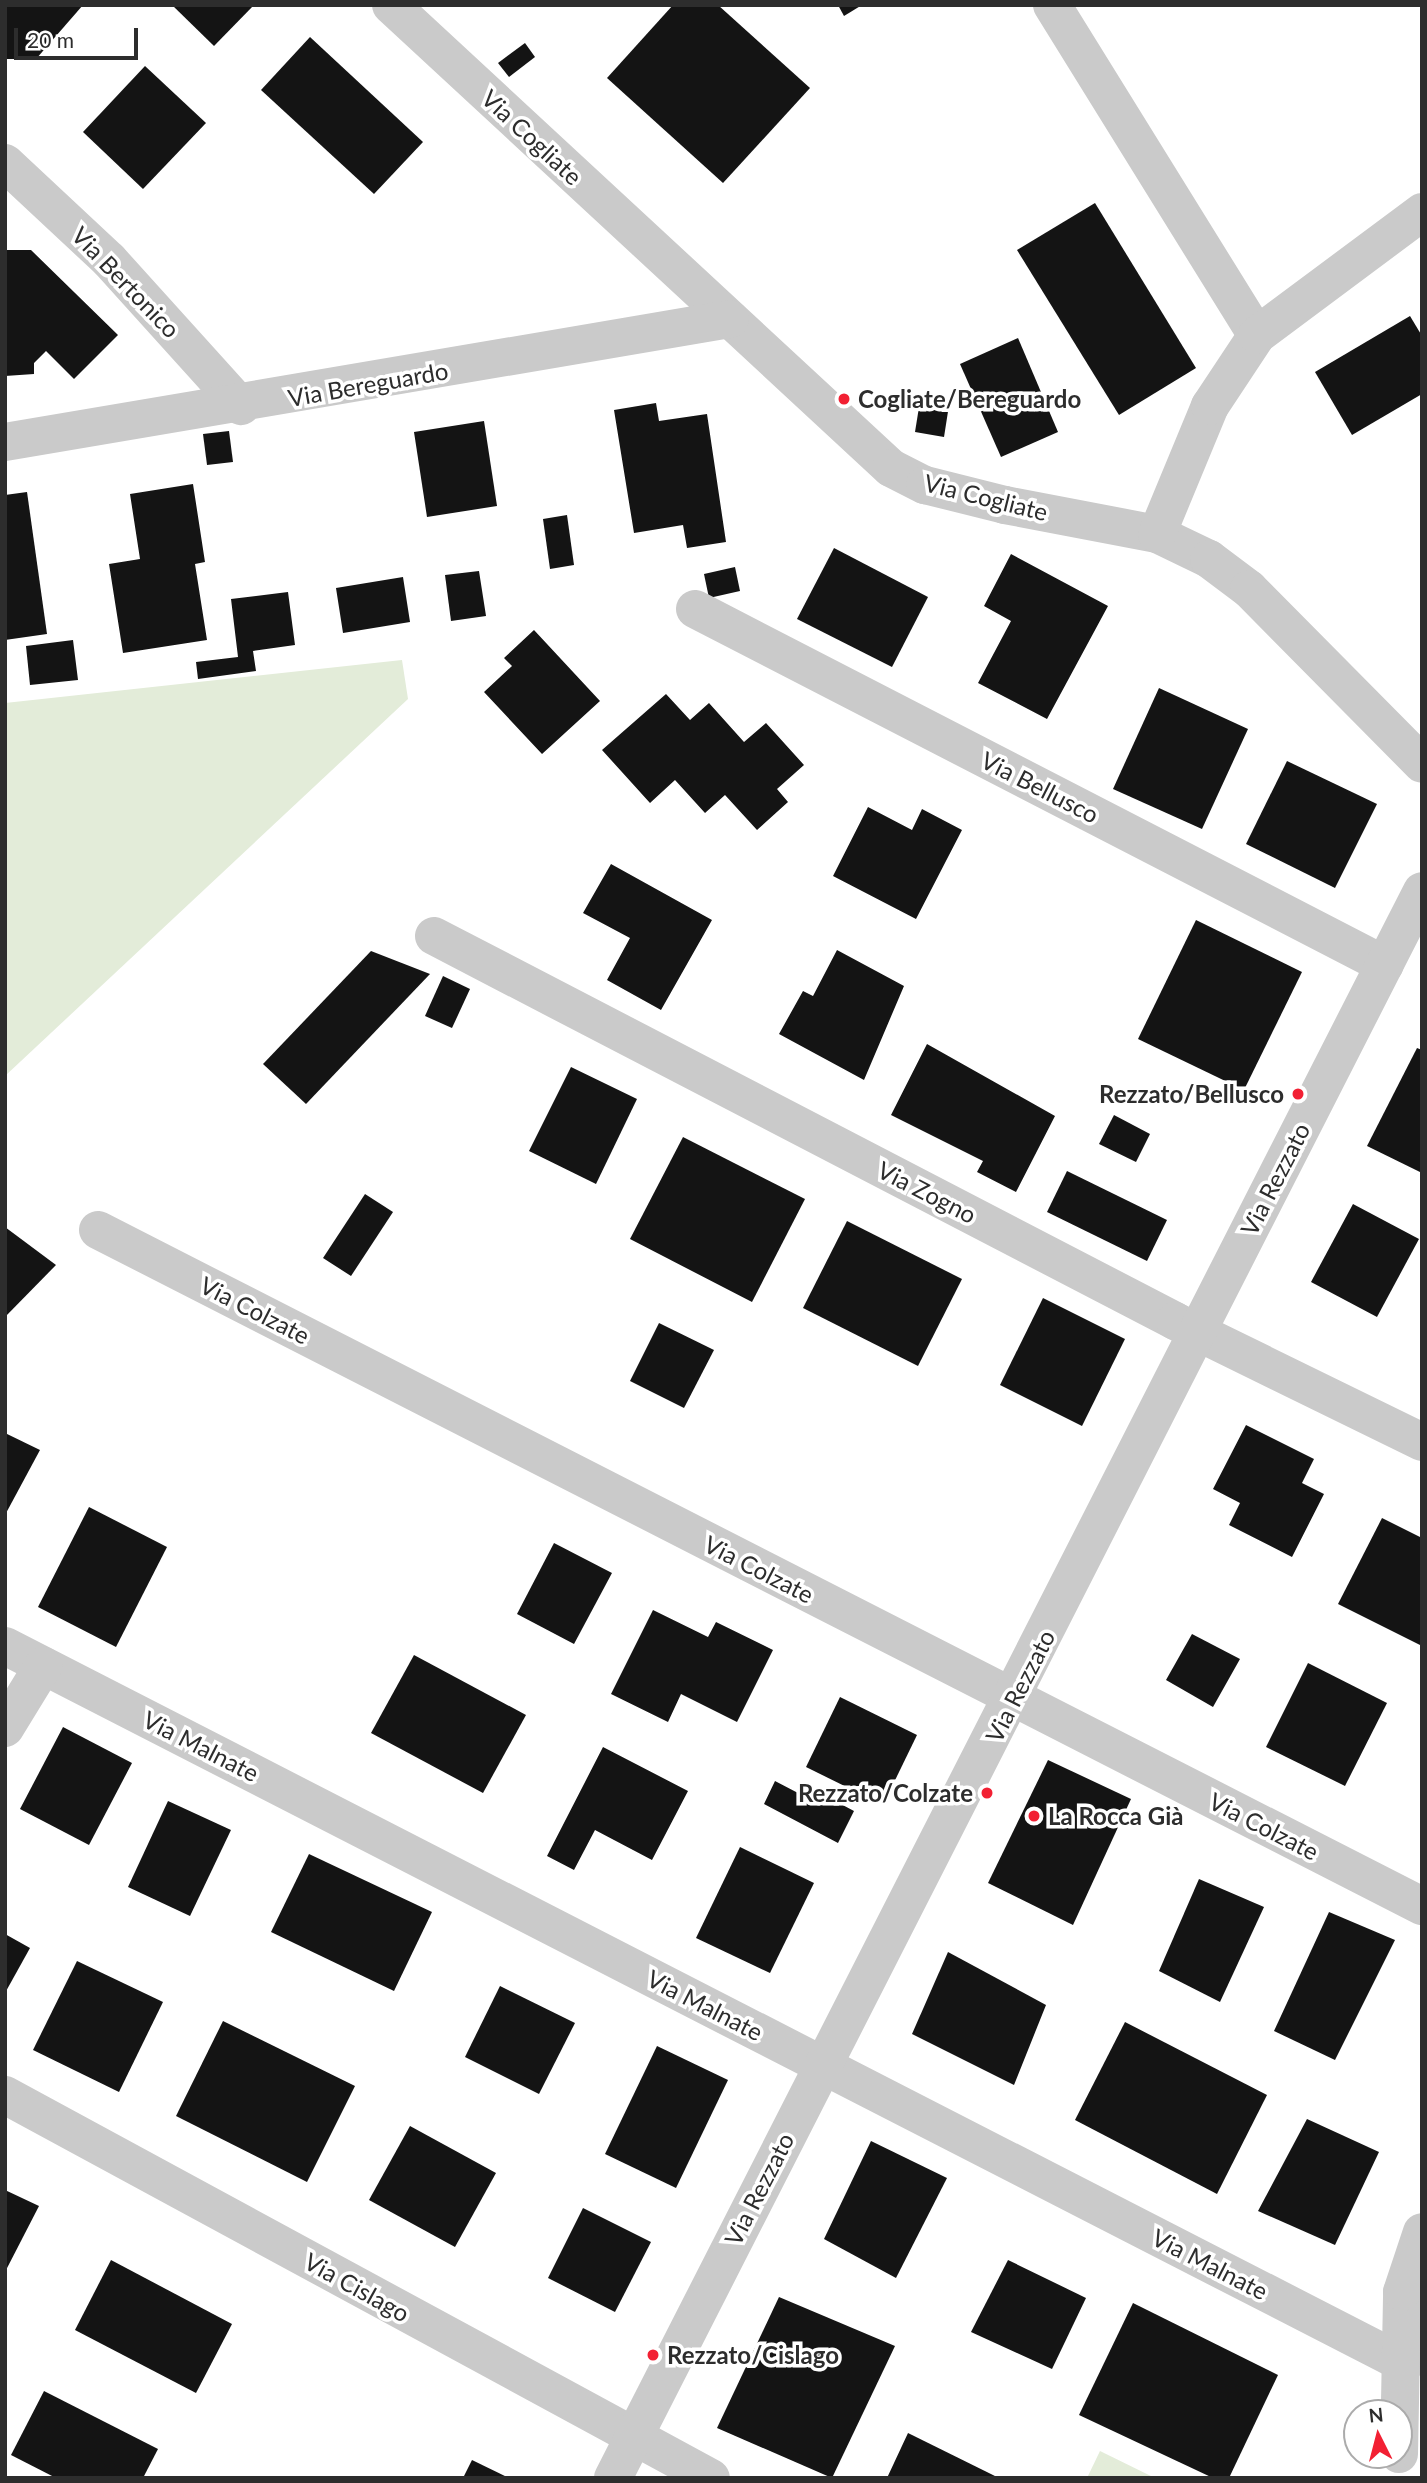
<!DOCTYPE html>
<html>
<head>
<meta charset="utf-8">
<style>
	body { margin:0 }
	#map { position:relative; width:1427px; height:2483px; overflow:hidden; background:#fff; font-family:Lato,sans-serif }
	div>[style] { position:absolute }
	.green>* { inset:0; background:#e3ecd9 }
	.building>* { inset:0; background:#141414 }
	.minor>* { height:38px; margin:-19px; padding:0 19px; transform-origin:19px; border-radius:19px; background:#cacaca }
	.dots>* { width:19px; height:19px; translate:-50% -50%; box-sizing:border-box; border:4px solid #fff; border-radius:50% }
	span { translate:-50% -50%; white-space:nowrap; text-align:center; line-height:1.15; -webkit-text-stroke:7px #fff; paint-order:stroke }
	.street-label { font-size:24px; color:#2d2d2d }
	.poi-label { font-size:24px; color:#2d2d2d; font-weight:700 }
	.left { translate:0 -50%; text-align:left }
	.right { translate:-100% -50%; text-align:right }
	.frame { position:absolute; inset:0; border:7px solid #2d2d2d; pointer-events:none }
	.north { position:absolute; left:1343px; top:2399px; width:70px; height:70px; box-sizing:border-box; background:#fff; border:2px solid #ababab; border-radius:50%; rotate:354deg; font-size:19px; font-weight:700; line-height:28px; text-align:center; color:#2d2d2d }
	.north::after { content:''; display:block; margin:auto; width:24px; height:32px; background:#f22033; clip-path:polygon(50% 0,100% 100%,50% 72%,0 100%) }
	.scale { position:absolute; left:14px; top:28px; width:124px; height:32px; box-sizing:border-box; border:4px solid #2d2d2d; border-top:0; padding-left:9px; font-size:21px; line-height:24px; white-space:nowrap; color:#2d2d2d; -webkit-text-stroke:5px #fff; paint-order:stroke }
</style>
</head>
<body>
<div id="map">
	<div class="green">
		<div style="clip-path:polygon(402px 660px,408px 699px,5px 1076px,5px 703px)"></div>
		<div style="clip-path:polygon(1100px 2451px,1155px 2478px,1087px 2478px)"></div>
	</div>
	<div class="building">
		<div style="clip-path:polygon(5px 5px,83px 5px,36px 59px,5px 59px)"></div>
		<div style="clip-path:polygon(172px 5px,254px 5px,214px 46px)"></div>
		<div style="clip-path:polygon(673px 5px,718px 5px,810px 88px,723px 183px,607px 78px)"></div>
		<div style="clip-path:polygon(838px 5px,862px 5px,844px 16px)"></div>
		<div style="clip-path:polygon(310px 37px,423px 142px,374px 194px,261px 90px)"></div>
		<div style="clip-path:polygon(525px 43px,535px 57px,509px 77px,498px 63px)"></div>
		<div style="clip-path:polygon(145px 66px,206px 123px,143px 189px,83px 132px)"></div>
		<div style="clip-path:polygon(1095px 203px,1196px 368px,1119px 415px,1017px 250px)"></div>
		<div style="clip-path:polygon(5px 250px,31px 250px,118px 335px,74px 379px,46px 351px,34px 363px,34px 374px,5px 376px)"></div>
		<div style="clip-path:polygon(1410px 316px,1422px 336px,1422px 394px,1352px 435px,1315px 372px)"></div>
		<div style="clip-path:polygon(1018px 338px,1058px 432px,1001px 457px,960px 364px)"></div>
		<div style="clip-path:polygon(920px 401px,949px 405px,944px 437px,915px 432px)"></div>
		<div style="clip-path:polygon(656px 403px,659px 421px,707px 414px,726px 542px,687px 548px,683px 525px,634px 533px,614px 410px)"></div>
		<div style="clip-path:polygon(484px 421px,497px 506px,427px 517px,414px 432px)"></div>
		<div style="clip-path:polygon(229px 431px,233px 462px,207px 465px,203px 434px)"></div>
		<div style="clip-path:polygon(193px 484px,205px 562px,195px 564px,207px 640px,123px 653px,109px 564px,140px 559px,130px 494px)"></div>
		<div style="clip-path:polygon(27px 492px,47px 634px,5px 640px,5px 495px)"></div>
		<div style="clip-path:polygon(567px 515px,574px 565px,550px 569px,543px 519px)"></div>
		<div style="clip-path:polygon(834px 548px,928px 597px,892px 667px,797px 619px)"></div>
		<div style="clip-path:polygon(1011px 554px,1108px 606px,1047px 719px,978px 683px,1011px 621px,984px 606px)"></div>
		<div style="clip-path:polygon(735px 567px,740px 591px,709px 598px,704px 574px)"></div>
		<div style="clip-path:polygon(479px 571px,486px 616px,451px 621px,445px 575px)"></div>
		<div style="clip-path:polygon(403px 577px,410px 622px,343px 633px,336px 588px)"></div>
		<div style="clip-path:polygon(288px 592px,295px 645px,253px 651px,256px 671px,198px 679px,196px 662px,238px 657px,231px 599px)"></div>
		<div style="clip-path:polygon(534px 630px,600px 701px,542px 754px,484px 692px,512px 666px,504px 658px)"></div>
		<div style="clip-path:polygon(73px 640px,78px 680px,30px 685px,26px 646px)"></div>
		<div style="clip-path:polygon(1159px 688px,1248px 729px,1202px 829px,1113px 789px)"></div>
		<div style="clip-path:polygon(666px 694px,690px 720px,709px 703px,744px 742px,766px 723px,804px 765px,777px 789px,788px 802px,757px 830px,725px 795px,705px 813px,675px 780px,650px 803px,602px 750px)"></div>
		<div style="clip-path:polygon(1287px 761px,1377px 804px,1335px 888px,1246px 844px)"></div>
		<div style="clip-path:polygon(868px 807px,912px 830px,922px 809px,962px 830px,916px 919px,833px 876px)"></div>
		<div style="clip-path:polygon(611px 864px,712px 920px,661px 1010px,607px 980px,630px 938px,583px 913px)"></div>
		<div style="clip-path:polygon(1196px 920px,1302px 972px,1244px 1090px,1138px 1039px)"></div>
		<div style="clip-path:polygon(837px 950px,904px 986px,864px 1080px,779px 1034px,803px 991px,813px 996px)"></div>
		<div style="clip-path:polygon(371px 951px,430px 974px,306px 1104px,263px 1064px)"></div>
		<div style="clip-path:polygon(443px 976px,470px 989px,452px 1028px,425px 1016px)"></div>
		<div style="clip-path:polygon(927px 1044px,1055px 1116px,1016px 1192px,977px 1172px,983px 1161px,891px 1115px)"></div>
		<div style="clip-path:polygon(1417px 1048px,1422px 1050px,1422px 1173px,1367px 1146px)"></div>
		<div style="clip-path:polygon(571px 1067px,637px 1099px,596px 1184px,529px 1151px)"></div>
		<div style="clip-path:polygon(1114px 1115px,1150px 1134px,1136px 1162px,1099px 1144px)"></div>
		<div style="clip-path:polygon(683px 1137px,805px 1199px,752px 1302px,630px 1239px)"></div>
		<div style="clip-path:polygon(1067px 1171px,1167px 1220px,1147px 1261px,1047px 1212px)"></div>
		<div style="clip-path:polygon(365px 1194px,393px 1212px,351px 1276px,323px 1258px)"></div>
		<div style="clip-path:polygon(1353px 1204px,1419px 1239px,1377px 1317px,1311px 1282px)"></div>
		<div style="clip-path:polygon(847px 1221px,962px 1279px,918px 1366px,803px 1308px)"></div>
		<div style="clip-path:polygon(5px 1227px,56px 1265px,5px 1317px)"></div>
		<div style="clip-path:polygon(1043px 1298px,1125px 1339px,1082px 1426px,1000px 1385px)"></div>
		<div style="clip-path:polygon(659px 1323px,714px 1350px,684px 1408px,630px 1381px)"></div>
		<div style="clip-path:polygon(1246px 1425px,1314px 1459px,1302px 1483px,1324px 1494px,1292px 1557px,1229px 1525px,1240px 1503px,1213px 1489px)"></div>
		<div style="clip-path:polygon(5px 1433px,40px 1450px,5px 1515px)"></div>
		<div style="clip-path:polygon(89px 1507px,167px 1547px,116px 1647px,38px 1607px)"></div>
		<div style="clip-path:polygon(1382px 1518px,1422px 1538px,1422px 1646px,1338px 1604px)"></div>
		<div style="clip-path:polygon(554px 1543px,612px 1573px,574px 1644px,517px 1614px)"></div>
		<div style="clip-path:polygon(653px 1610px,708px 1637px,716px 1622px,773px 1650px,737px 1722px,681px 1694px,668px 1722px,611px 1694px)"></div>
		<div style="clip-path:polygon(1192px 1634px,1240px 1659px,1213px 1707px,1166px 1680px)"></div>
		<div style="clip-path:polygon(414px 1655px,526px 1715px,483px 1793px,371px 1733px)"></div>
		<div style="clip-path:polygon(1308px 1663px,1387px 1703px,1345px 1786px,1266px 1747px)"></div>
		<div style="clip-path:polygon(840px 1697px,917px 1735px,883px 1805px,806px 1767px)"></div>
		<div style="clip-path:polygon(63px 1727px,132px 1763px,89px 1845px,20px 1809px)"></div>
		<div style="clip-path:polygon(603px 1747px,688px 1791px,652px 1860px,595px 1830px,574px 1870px,547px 1856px)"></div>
		<div style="clip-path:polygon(1048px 1760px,1131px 1799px,1073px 1925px,988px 1883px)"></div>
		<div style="clip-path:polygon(775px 1781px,798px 1793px,803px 1784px,854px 1811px,838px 1843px,764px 1804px)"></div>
		<div style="clip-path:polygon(168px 1801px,231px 1830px,190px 1916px,128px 1887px)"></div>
		<div style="clip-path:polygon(740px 1847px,814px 1883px,770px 1973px,696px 1938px)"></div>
		<div style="clip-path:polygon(309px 1854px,432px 1912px,394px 1991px,271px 1932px)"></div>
		<div style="clip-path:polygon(1199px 1879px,1264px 1907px,1220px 2002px,1159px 1971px)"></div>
		<div style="clip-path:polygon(1329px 1912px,1395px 1940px,1335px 2060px,1274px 2031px)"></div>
		<div style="clip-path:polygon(5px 1934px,30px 1948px,5px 1993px)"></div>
		<div style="clip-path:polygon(948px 1952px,1046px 2005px,1014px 2085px,912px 2034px)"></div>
		<div style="clip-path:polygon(77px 1961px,163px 2002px,119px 2092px,33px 2050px)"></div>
		<div style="clip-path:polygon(500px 1986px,575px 2023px,539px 2094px,465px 2057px)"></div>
		<div style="clip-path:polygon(223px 2021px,355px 2086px,307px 2182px,176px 2116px)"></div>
		<div style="clip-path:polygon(1125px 2022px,1267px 2095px,1217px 2194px,1075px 2120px)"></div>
		<div style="clip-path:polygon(657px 2046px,728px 2080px,676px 2188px,605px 2154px)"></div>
		<div style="clip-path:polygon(1307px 2119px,1379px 2152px,1335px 2245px,1258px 2211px)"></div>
		<div style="clip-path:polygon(410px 2126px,496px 2173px,455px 2247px,369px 2200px)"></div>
		<div style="clip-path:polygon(871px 2141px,947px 2178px,896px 2278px,824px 2239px)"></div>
		<div style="clip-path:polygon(5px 2190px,39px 2206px,5px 2272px)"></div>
		<div style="clip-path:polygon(583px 2208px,651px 2242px,615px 2312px,548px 2278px)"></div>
		<div style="clip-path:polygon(111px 2260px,232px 2324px,196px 2393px,75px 2330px)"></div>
		<div style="clip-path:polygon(1008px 2260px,1086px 2298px,1052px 2369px,971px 2332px)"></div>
		<div style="clip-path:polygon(779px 2297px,895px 2346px,832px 2478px,717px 2428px)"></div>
		<div style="clip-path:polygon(1133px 2303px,1278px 2375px,1229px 2478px,1213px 2478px,1079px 2415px)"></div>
		<div style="clip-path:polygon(44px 2391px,158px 2449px,143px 2478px,56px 2478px,11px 2455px)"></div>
		<div style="clip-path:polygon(908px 2433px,999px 2478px,887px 2478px)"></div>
		<div style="clip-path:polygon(472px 2460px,509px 2478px,463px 2478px)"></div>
	</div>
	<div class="minor">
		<div style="left:391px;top:5px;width:681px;rotate:42.8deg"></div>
		<div style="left:891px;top:468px;width:38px;rotate:27deg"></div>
		<div style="left:925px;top:485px;width:82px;rotate:14deg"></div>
		<div style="left:1005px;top:505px;width:155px;rotate:10.8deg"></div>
		<div style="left:1157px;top:534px;width:58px;rotate:25.7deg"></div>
		<div style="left:1209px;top:559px;width:50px;rotate:36.9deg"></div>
		<div style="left:1249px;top:589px;width:246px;rotate:45.3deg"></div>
		<div style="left:1052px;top:5px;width:388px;rotate:58.2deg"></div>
		<div style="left:5px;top:163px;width:142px;rotate:43deg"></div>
		<div style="left:109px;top:260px;width:197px;rotate:47.9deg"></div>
		<div style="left:5px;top:442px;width:735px;rotate:-9.63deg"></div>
		<div style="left:1157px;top:534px;width:139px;rotate:-67.5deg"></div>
		<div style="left:1210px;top:406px;width:85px;rotate:-56.5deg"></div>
		<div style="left:1257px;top:335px;width:206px;rotate:-36.7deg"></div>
		<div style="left:695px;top:609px;width:776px;rotate:27.29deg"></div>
		<div style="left:434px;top:936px;width:835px;rotate:27.45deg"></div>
		<div style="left:1175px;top:1321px;width:275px;rotate:26.1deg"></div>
		<div style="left:98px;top:1230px;width:1487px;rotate:27.05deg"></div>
		<div style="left:5px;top:1646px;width:1573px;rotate:27.15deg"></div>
		<div style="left:5px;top:1728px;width:73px;rotate:-58.5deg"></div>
		<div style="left:5px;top:2095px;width:803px;rotate:28.48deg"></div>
		<div style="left:1399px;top:2454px;width:162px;rotate:-88.9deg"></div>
		<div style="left:1402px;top:2292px;width:63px;rotate:-71.6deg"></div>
		<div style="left:613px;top:2478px;width:1781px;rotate:-62.99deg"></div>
	</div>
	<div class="dots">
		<div style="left:844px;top:399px;background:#f22033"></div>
		<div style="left:1298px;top:1094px;background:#f22033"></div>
		<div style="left:987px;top:1793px;background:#f22033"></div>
		<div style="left:1034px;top:1816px;background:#f22033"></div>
		<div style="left:653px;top:2355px;background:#f22033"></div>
	</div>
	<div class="street-label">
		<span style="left:532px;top:137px;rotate:43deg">Via Cogliate</span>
		<span style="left:126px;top:282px;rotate:46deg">Via Bertonico</span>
		<span style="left:368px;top:384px;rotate:-10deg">Via Bereguardo</span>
		<span style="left:986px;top:497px;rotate:14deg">Via Cogliate</span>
		<span style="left:1040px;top:787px;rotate:27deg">Via Bellusco</span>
		<span style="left:1275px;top:1179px;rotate:-63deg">Via Rezzato</span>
		<span style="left:927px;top:1192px;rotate:27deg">Via Zogno</span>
		<span style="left:255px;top:1310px;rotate:27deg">Via Colzate</span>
		<span style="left:759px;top:1569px;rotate:27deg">Via Colzate</span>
		<span style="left:1020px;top:1686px;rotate:-63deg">Via Rezzato</span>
		<span style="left:201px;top:1746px;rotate:27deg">Via Malnate</span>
		<span style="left:1264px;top:1826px;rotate:27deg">Via Colzate</span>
		<span style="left:705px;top:2005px;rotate:27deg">Via Malnate</span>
		<span style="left:759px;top:2189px;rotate:-63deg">Via Rezzato</span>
		<span style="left:1210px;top:2264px;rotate:27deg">Via Malnate</span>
		<span style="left:357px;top:2287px;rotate:29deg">Via Cislago</span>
	</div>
	<div class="poi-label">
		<span class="left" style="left:858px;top:399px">Cogliate/Bereguardo</span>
		<span class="right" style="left:1284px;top:1094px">Rezzato/Bellusco</span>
		<span class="right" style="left:973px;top:1793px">Rezzato/Colzate</span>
		<span class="left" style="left:1048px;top:1816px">La Rocca Già</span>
		<span class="left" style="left:667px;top:2355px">Rezzato/Cislago</span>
	</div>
	<div class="frame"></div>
	<div class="north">N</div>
	<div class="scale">20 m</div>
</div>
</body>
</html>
